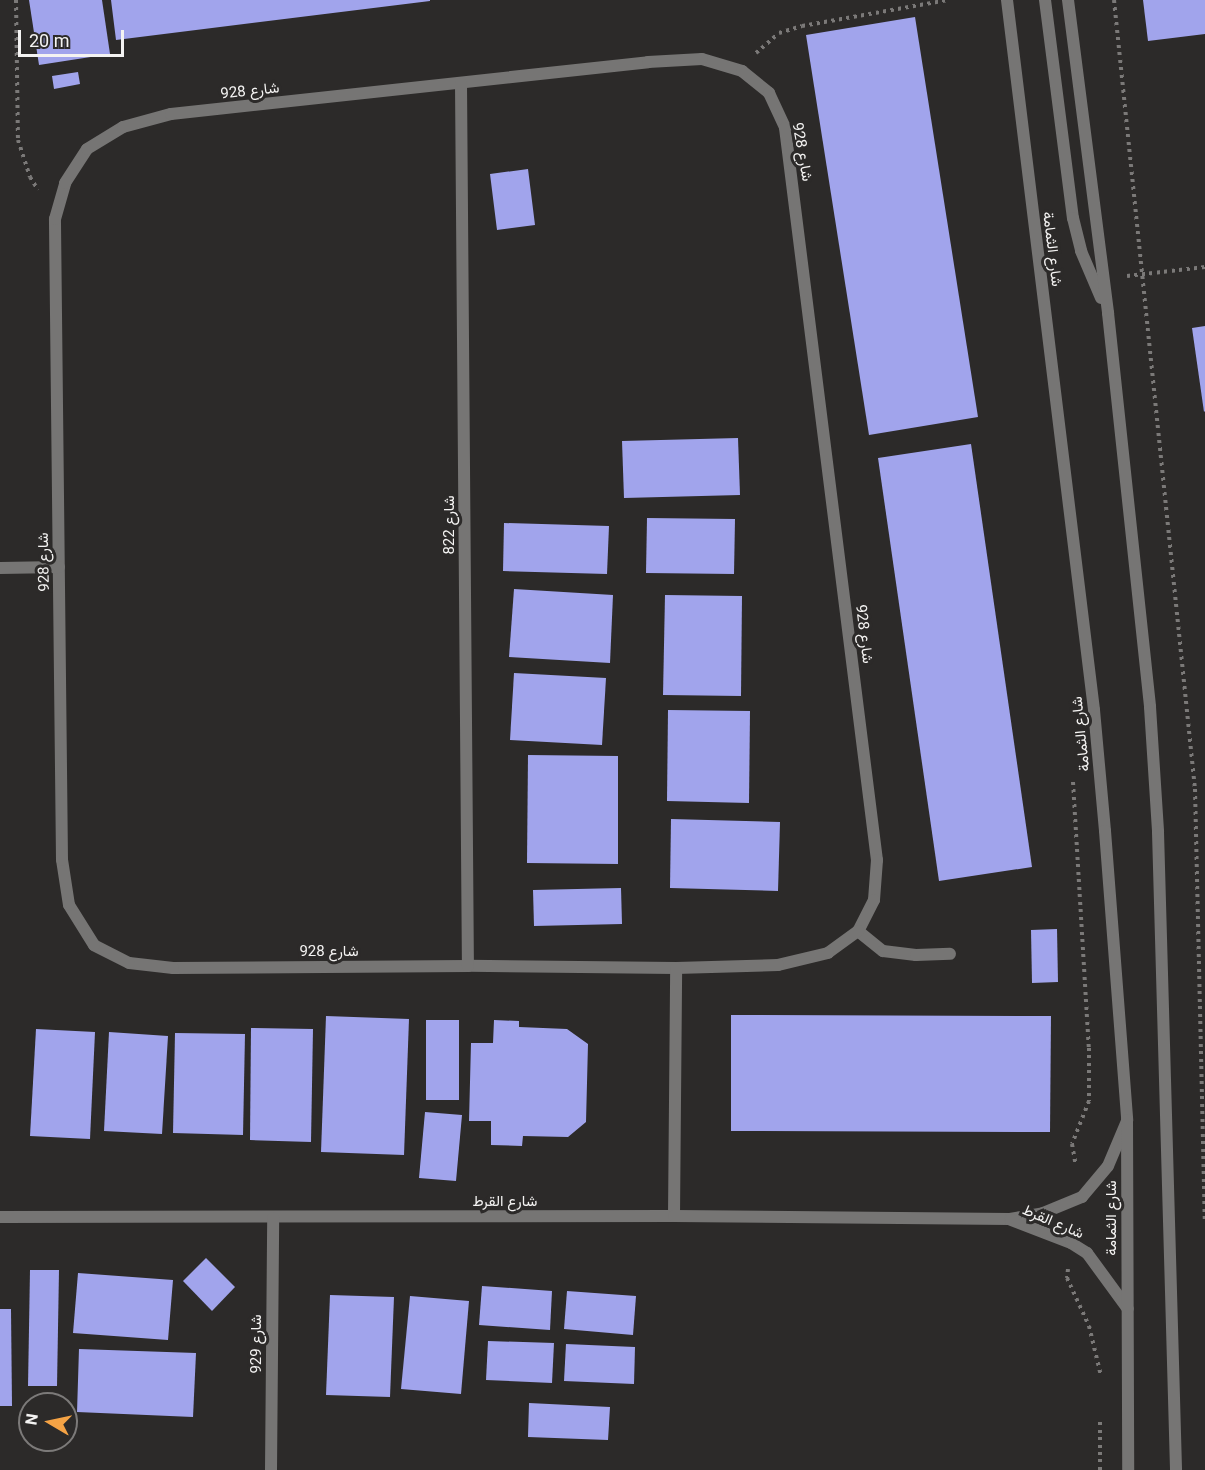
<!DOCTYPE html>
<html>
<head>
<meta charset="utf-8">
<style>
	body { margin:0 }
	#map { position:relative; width:1205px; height:1470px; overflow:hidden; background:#2c2a29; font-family:Roboto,Vazirmatn,sans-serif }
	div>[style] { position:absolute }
	.building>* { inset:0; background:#a1a4ec }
	.path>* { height:4px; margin-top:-2px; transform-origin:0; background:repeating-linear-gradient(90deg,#7b7978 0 3px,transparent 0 7.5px) }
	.service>* { height:12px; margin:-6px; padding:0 6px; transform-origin:6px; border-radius:6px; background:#767574 }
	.minor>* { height:12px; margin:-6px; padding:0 6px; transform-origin:6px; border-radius:6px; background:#767574 }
	.tertiary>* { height:12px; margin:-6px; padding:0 6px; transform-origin:6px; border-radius:6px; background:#767574 }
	span { translate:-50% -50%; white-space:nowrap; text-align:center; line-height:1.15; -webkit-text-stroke:6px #2c2a29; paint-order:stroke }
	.street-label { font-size:15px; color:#f4f3f2 }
	.north { position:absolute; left:18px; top:1392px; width:60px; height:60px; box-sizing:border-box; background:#2c2a29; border:2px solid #7c7a79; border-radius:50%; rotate:279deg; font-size:16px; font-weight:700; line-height:24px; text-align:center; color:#f4f3f2 }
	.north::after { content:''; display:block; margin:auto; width:21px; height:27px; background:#f5a345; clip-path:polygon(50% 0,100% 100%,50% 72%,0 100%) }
	.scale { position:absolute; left:18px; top:30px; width:106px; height:27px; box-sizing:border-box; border:3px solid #f4f3f2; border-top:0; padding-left:8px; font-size:18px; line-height:21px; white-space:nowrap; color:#f4f3f2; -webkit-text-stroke:4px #2c2a29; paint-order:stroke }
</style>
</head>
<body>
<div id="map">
	<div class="building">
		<div style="clip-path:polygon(29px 0,102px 0,110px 54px,39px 65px)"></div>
		<div style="clip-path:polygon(111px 0,430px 0,430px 1px,116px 40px)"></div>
		<div style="clip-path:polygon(1143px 0,1205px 0,1205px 34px,1148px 41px)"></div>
		<div style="clip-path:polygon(915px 17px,978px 417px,869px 435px,806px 35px)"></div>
		<div style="clip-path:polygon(78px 72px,80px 84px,54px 89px,52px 76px)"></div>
		<div style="clip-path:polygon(528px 169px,535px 225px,497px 230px,490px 174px)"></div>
		<div style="clip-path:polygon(1205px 326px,1205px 411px,1204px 412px,1192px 328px)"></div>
		<div style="clip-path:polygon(738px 438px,740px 495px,624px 498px,622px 441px)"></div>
		<div style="clip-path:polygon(971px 444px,1032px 867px,939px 881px,878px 458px)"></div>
		<div style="clip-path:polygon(647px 518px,735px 519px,734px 574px,646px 573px)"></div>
		<div style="clip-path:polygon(504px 523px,609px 526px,607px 574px,503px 571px)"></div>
		<div style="clip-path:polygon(514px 589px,613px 595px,610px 663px,509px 657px)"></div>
		<div style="clip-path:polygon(665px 595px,742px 596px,741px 696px,663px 695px)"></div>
		<div style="clip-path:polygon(514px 673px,606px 678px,602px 745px,510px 740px)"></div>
		<div style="clip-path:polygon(668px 710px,750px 711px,749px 803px,667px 801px)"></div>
		<div style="clip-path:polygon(528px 755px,618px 756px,618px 864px,527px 863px)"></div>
		<div style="clip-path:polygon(671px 819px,780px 822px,778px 891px,670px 888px)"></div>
		<div style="clip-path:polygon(621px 888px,622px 924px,534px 926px,533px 890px)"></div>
		<div style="clip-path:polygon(1057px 929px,1058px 982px,1032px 983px,1031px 930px)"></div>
		<div style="clip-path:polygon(731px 1015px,1051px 1016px,1050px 1132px,731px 1131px)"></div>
		<div style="clip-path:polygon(326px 1016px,409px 1019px,404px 1155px,321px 1152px)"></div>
		<div style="clip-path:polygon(426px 1020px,459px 1020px,459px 1100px,426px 1100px)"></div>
		<div style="clip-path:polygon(494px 1020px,519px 1021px,519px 1027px,567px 1029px,588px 1044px,586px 1122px,568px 1137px,523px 1136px,522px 1146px,491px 1145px,491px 1121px,469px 1121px,471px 1043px,493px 1043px)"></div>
		<div style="clip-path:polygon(251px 1028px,313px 1029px,311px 1142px,250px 1140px)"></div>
		<div style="clip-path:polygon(36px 1029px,95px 1032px,90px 1139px,30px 1136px)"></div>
		<div style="clip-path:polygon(109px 1032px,168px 1036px,162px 1134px,104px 1131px)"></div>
		<div style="clip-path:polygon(175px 1033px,245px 1034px,243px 1135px,173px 1133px)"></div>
		<div style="clip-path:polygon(425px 1112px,462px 1115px,456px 1181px,419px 1178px)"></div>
		<div style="clip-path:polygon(206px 1258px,235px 1287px,212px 1311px,183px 1281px)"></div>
		<div style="clip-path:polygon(30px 1270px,59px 1270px,57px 1386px,28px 1386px)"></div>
		<div style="clip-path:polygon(78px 1273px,173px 1280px,168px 1340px,73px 1333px)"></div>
		<div style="clip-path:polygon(482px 1286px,552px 1291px,550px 1330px,479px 1325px)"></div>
		<div style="clip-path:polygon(567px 1291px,636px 1296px,633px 1335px,564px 1329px)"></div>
		<div style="clip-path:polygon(330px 1295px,394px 1297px,390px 1397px,326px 1395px)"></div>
		<div style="clip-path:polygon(410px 1296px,469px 1301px,461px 1394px,401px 1389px)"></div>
		<div style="clip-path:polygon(0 1309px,11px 1309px,12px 1406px,0 1406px)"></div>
		<div style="clip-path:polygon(488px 1341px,554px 1343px,552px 1383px,486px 1380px)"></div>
		<div style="clip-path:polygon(566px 1344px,635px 1347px,634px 1384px,564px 1381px)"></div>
		<div style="clip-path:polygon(79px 1349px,196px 1353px,193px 1417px,77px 1412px)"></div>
		<div style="clip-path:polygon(529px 1403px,610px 1407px,608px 1440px,528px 1437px)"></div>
	</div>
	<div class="path">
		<div style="left:16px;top:0;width:140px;rotate:89.2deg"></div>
		<div style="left:18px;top:140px;width:39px;rotate:72deg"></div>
		<div style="left:30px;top:177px;width:15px;rotate:58deg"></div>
		<div style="left:1114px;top:0;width:793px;rotate:84.14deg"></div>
		<div style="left:1195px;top:789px;width:432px;rotate:88.7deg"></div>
		<div style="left:756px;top:53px;width:30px;rotate:-41deg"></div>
		<div style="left:779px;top:33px;width:24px;rotate:-17deg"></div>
		<div style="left:802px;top:26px;width:148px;rotate:-10.1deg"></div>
		<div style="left:1127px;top:276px;width:79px;rotate:-6.6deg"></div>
		<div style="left:1073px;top:782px;width:266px;rotate:86.6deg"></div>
		<div style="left:1089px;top:1048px;width:53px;rotate:90deg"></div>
		<div style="left:1089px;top:1101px;width:46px;rotate:111.6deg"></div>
		<div style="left:1072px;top:1144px;width:22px;rotate:80deg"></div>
		<div style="left:1068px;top:1269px;width:9px;rotate:96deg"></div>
		<div style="left:1067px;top:1278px;width:53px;rotate:65.4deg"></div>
		<div style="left:1089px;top:1326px;width:51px;rotate:76.5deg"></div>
		<div style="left:1100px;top:1470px;width:48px;rotate:-90deg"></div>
	</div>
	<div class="service">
		<div style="left:858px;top:931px;width:32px;rotate:39deg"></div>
		<div style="left:883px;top:951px;width:33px;rotate:7deg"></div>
		<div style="left:916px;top:955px;width:34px;rotate:-2deg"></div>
	</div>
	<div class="minor">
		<div style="left:702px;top:59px;width:42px;rotate:16.7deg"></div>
		<div style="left:742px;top:71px;width:35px;rotate:39deg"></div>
		<div style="left:769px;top:93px;width:38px;rotate:65deg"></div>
		<div style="left:785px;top:128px;width:738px;rotate:82.84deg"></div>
		<div style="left:877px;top:860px;width:40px;rotate:94.3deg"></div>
		<div style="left:874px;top:900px;width:35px;rotate:117deg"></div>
		<div style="left:858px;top:931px;width:37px;rotate:144deg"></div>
		<div style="left:828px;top:953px;width:51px;rotate:166.5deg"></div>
		<div style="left:778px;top:965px;width:102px;rotate:178.3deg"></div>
		<div style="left:676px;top:968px;width:208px;rotate:-179.4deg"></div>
		<div style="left:468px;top:966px;width:295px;rotate:179.6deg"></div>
		<div style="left:173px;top:968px;width:44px;rotate:-173.5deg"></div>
		<div style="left:129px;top:963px;width:39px;rotate:-153deg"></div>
		<div style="left:94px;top:945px;width:47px;rotate:-122deg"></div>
		<div style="left:69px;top:905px;width:46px;rotate:-98.8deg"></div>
		<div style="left:62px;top:860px;width:641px;rotate:-90.63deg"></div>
		<div style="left:55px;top:219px;width:37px;rotate:-74deg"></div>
		<div style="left:65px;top:183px;width:40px;rotate:-57.1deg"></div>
		<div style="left:87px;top:149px;width:42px;rotate:-31.4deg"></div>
		<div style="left:123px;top:127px;width:50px;rotate:-15.2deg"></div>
		<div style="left:171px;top:114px;width:480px;rotate:-6.2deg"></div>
		<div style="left:648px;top:62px;width:54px;rotate:-3.2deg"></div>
		<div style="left:461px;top:84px;width:882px;rotate:89.55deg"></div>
		<div style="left:0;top:568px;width:59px;rotate:-1deg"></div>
		<div style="left:674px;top:1216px;width:248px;rotate:-89.5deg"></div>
		<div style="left:0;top:1217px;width:674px;rotate:-0.09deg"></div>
		<div style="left:674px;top:1216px;width:336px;rotate:0.5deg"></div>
		<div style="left:1010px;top:1219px;width:34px;rotate:-10deg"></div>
		<div style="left:1043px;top:1213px;width:42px;rotate:-22.3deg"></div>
		<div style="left:1082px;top:1197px;width:40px;rotate:-50deg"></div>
		<div style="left:1108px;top:1166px;width:49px;rotate:-67.1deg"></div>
		<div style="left:1011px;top:1220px;width:64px;rotate:21deg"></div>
		<div style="left:1071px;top:1243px;width:19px;rotate:32deg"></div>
		<div style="left:1087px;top:1253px;width:69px;rotate:53.8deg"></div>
		<div style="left:271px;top:1470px;width:252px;rotate:-89.5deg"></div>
	</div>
	<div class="tertiary">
		<div style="left:1007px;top:0;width:715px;rotate:83.01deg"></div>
		<div style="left:1094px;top:710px;width:121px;rotate:84.8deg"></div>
		<div style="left:1105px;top:831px;width:290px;rotate:85.6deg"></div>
		<div style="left:1127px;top:1120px;width:350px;rotate:89.8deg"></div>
		<div style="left:1045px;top:0;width:220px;rotate:82.7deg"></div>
		<div style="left:1073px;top:218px;width:34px;rotate:76deg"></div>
		<div style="left:1081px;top:251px;width:51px;rotate:66.9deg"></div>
		<div style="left:1068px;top:0;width:316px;rotate:82.7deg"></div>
		<div style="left:1108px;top:313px;width:396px;rotate:83.9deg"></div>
		<div style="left:1150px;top:707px;width:125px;rotate:86.3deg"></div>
		<div style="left:1158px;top:832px;width:638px;rotate:88.38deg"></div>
	</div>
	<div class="street-label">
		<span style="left:250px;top:91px;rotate:-6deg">شارع 928</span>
		<span style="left:802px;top:152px;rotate:80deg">شارع 928</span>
		<span style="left:1052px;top:249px;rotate:83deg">شارع الثمامة</span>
		<span style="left:450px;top:525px;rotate:-90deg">شارع 822</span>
		<span style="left:44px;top:562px;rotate:-91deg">شارع 928</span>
		<span style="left:864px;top:634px;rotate:83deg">شارع 928</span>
		<span style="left:1081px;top:734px;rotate:-96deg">شارع الثمامة</span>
		<span style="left:329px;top:952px">شارع 928</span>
		<span style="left:505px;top:1202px">شارع القرط</span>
		<span style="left:1112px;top:1218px;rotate:-90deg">شارع الثمامة</span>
		<span style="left:1053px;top:1222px;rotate:23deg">شارع القرط</span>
		<span style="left:257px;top:1344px;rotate:-90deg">شارع 929</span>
	</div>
	<div class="north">N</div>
	<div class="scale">20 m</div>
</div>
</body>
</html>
